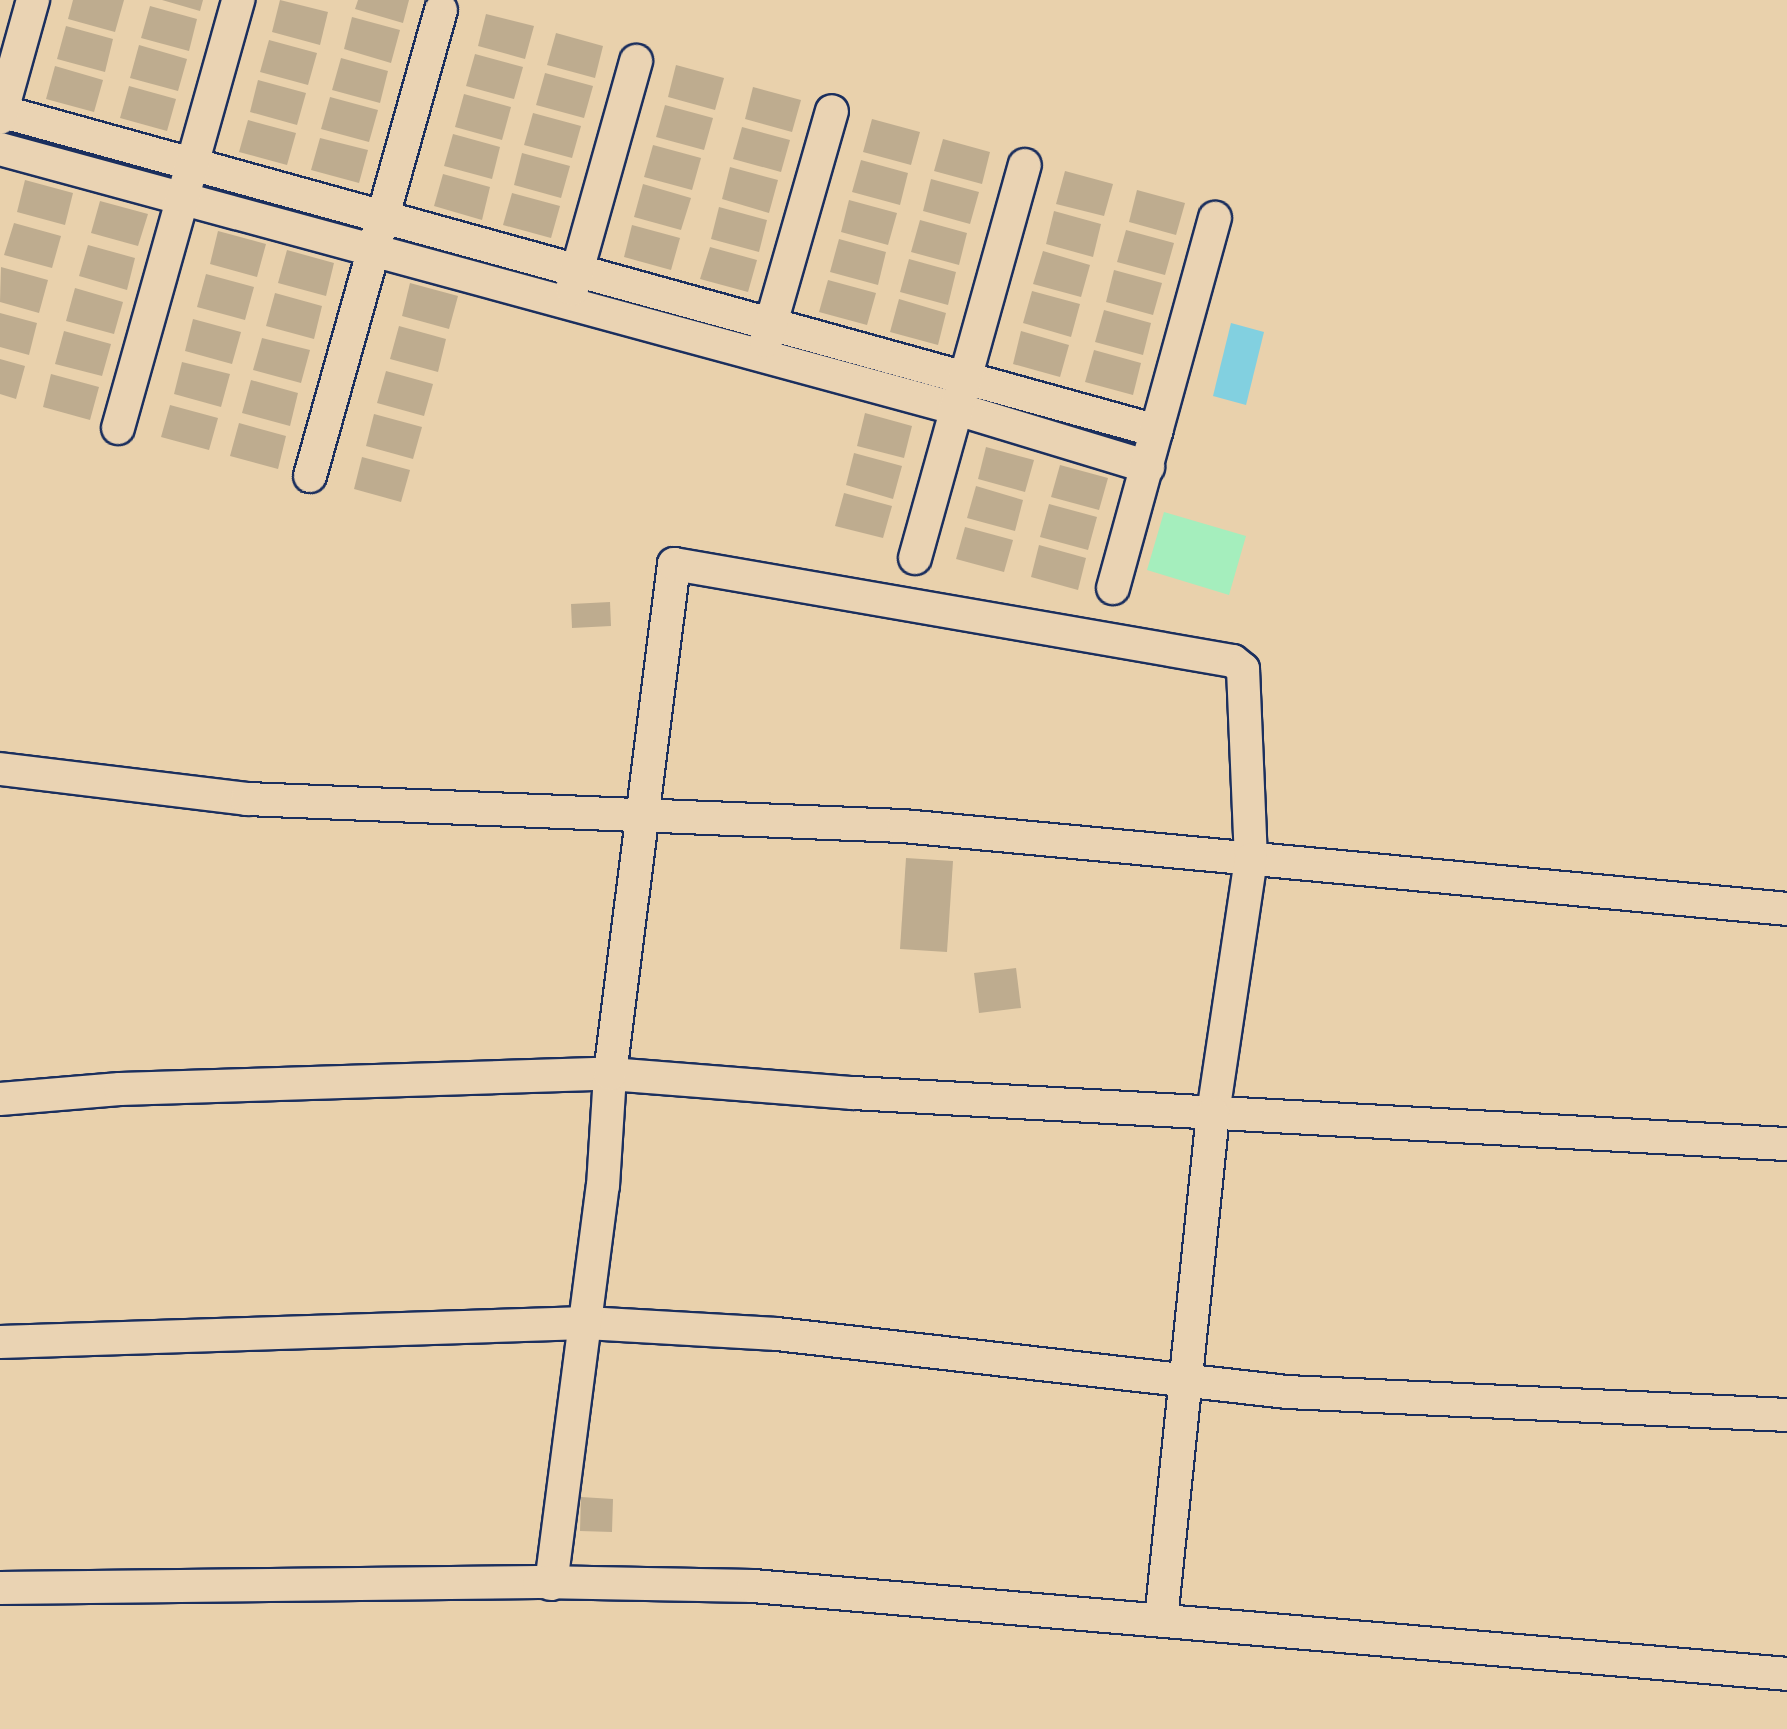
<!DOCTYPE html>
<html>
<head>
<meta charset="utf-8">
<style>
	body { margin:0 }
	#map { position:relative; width:1787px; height:1729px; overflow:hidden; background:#e9d1ac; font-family:"Shantell Sans",sans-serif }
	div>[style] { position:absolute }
	.green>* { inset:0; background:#a5eebd }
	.water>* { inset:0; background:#82d0e0 }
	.building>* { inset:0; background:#beac8f }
	.roads { filter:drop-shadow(2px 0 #1b2f5e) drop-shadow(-2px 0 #1b2f5e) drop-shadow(0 2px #1b2f5e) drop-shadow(0 -2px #1b2f5e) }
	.minor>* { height:32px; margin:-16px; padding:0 16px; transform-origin:16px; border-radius:16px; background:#ead3b3 }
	span { translate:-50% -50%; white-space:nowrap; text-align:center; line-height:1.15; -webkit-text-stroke:7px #ead3b3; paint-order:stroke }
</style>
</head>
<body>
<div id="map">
	<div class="green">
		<div style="clip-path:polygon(1164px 512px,1246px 536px,1229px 595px,1147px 570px)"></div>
	</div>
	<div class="water">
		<div style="clip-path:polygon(1231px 323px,1264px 332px,1246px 405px,1213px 396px)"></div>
	</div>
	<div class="building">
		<div style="clip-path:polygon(73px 0,124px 0,115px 32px,68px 19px)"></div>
		<div style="clip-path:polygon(162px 0,203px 0,200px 11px)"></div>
		<div style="clip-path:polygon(280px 0,328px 12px,320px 45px,272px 32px)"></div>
		<div style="clip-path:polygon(358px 0,409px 0,403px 23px,355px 9px)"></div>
		<div style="clip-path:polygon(150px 6px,197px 19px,189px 51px,141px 38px)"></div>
		<div style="clip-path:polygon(486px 14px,534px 26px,525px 59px,478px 46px)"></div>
		<div style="clip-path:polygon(352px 17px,400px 30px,391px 63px,344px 49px)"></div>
		<div style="clip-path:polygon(66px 26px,113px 39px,105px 72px,57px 59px)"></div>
		<div style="clip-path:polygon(556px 33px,603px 46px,595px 78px,547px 65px)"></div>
		<div style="clip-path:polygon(269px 40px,317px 53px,308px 85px,260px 72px)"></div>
		<div style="clip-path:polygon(139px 45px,187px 59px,178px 91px,130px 78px)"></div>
		<div style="clip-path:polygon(475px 54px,523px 67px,514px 99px,466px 86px)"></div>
		<div style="clip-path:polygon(341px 58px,388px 71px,380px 103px,332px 90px)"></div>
		<div style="clip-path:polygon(676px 65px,724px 78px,715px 110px,668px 97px)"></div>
		<div style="clip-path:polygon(55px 66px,103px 80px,94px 112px,46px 99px)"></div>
		<div style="clip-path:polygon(545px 73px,593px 86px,584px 118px,536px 105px)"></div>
		<div style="clip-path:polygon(258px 80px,306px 93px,297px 125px,250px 112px)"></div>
		<div style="clip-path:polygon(129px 86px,176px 99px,167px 131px,120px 118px)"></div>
		<div style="clip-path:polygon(753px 87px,801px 100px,792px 132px,745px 119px)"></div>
		<div style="clip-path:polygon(464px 94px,511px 107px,502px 140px,455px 127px)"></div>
		<div style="clip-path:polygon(330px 97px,378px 110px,369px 142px,321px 129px)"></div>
		<div style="clip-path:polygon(665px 105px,713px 118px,704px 150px,656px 137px)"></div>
		<div style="clip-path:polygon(533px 113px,581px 126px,572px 158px,524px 145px)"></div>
		<div style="clip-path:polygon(872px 119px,920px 132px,911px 165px,863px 152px)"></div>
		<div style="clip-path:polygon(248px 120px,296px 133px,287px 165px,239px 152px)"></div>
		<div style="clip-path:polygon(742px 127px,790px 140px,781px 172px,733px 159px)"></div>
		<div style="clip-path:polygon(453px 134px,500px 147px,492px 179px,444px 166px)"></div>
		<div style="clip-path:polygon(320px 138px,368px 150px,359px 183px,311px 170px)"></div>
		<div style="clip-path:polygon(943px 139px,990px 152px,982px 184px,934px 171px)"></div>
		<div style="clip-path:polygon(653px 145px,701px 158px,692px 190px,644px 177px)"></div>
		<div style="clip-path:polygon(522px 153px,570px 166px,561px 198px,514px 185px)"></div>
		<div style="clip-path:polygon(861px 160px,908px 173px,900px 205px,852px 192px)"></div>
		<div style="clip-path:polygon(730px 167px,778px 180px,769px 213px,722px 199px)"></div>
		<div style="clip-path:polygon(1065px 171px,1113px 184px,1104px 216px,1056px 204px)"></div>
		<div style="clip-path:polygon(443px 174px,490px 187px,482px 220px,434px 206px)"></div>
		<div style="clip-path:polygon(931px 179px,979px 192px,970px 224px,923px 211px)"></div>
		<div style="clip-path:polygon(25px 180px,73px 193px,65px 225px,17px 212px)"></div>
		<div style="clip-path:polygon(643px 184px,691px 198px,681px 230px,634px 217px)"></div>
		<div style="clip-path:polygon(1137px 190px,1185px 203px,1176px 235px,1129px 222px)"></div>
		<div style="clip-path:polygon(512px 193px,560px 206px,551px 238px,503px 225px)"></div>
		<div style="clip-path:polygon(849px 200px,897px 213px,888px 245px,841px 232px)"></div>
		<div style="clip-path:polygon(100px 201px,148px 214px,138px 246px,91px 233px)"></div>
		<div style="clip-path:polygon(719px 207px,767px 220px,759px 252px,711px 239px)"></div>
		<div style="clip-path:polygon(1054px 211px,1101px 224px,1093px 257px,1046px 244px)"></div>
		<div style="clip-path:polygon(920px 220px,967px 233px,959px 265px,911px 252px)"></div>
		<div style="clip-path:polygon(14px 223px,61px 236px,52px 268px,4px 255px)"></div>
		<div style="clip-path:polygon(632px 225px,680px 238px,671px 270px,624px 257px)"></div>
		<div style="clip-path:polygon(1126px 230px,1174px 243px,1165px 275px,1117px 262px)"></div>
		<div style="clip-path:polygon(218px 231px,266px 244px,257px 277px,210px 264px)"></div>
		<div style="clip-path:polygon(839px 239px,886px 252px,878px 285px,830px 272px)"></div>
		<div style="clip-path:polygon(88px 245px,135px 258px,127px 290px,79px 276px)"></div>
		<div style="clip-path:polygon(710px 247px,757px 260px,748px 292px,700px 279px)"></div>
		<div style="clip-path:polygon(287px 250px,334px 263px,326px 296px,278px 283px)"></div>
		<div style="clip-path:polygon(1043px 251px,1090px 265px,1081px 297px,1033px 284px)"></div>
		<div style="clip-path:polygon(909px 259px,956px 272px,948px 305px,900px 292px)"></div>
		<div style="clip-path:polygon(1px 267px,48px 280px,39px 313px,0 302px)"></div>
		<div style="clip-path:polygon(1114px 270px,1162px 283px,1153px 315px,1106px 302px)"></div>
		<div style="clip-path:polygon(206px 274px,254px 287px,245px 320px,197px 307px)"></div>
		<div style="clip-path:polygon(828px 280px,876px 293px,867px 325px,819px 312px)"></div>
		<div style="clip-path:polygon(410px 283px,458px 296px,449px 329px,402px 316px)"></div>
		<div style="clip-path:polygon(75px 288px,123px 302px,114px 334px,66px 321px)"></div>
		<div style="clip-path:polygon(1032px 291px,1080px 304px,1071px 337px,1023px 323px)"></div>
		<div style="clip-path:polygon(275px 293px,322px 306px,314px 339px,266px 326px)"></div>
		<div style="clip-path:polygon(899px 299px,946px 313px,938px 345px,890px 332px)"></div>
		<div style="clip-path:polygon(1104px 310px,1151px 323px,1143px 355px,1095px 342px)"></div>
		<div style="clip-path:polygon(0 313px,37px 323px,29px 355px,0 347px)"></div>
		<div style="clip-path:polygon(193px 319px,241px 332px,232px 364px,185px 351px)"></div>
		<div style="clip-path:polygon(399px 326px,446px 339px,438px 372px,390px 359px)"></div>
		<div style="clip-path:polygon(64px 331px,111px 344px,102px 376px,55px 364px)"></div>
		<div style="clip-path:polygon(1021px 331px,1069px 345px,1060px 377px,1013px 364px)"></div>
		<div style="clip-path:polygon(262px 338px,310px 350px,301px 383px,253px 370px)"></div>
		<div style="clip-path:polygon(1094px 350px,1141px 363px,1133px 395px,1085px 382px)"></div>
		<div style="clip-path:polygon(0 359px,25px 366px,16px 399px,0 394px)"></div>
		<div style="clip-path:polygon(182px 362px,230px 374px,221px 407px,174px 394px)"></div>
		<div style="clip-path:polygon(386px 371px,433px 384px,424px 416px,377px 403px)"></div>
		<div style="clip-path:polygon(51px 374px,99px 387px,90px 420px,43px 407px)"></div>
		<div style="clip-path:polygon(251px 380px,298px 393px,290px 426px,242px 413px)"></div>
		<div style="clip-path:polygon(170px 405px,218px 418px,209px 450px,161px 437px)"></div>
		<div style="clip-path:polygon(865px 413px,912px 426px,904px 458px,857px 446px)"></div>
		<div style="clip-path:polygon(374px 414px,422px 427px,413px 459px,366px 446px)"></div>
		<div style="clip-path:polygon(239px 423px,286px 436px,278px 469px,230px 456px)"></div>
		<div style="clip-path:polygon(986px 447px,1034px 460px,1025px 492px,978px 479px)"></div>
		<div style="clip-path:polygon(854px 453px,902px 466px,893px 499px,846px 485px)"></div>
		<div style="clip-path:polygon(362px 457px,410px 470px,401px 502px,354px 489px)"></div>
		<div style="clip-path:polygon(1060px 465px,1108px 478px,1099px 510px,1051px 497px)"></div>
		<div style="clip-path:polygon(976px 486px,1023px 500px,1015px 531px,967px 518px)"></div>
		<div style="clip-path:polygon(844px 493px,892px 506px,883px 538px,835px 526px)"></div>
		<div style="clip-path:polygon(1049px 504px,1097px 517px,1088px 550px,1040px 537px)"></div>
		<div style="clip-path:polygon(965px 527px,1013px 540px,1004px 572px,956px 559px)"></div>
		<div style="clip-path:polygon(1039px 545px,1086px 558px,1078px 590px,1031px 577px)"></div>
		<div style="clip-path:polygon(610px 602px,611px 626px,572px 628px,571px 604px)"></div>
		<div style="clip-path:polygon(906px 858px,953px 861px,947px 952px,900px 949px)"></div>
		<div style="clip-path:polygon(1016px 968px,1021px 1008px,979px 1013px,974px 973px)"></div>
		<div style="clip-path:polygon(581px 1497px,613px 1499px,612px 1532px,580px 1531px)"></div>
	</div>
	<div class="roads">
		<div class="minor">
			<div style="left:0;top:111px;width:1200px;rotate:15.46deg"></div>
			<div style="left:0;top:118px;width:123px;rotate:-74.4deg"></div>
			<div style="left:0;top:149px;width:989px;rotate:15.19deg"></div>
			<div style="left:954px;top:408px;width:203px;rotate:16.9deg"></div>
			<div style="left:572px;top:289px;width:237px;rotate:-74.3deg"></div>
			<div style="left:766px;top:341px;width:239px;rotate:-74deg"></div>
			<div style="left:118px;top:428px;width:445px;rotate:-74.3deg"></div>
			<div style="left:310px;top:476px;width:484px;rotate:-74.3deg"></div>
			<div style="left:915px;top:558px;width:408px;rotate:-74.4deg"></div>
			<div style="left:1113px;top:588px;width:384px;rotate:-74.6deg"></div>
			<div style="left:0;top:769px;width:249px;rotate:6.9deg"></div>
			<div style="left:247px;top:799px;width:657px;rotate:2.36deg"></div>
			<div style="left:903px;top:826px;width:888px;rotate:5.36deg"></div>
			<div style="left:0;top:1099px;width:120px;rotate:-4.8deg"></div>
			<div style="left:120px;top:1089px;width:490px;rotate:-1.8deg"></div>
			<div style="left:610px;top:1074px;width:244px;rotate:4.5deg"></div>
			<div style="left:853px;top:1093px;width:935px;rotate:3.13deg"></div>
			<div style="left:0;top:1342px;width:586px;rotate:-1.86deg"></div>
			<div style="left:586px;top:1323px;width:191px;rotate:3.3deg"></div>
			<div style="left:777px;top:1334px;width:513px;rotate:6.49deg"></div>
			<div style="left:1287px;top:1392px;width:501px;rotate:2.63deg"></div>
			<div style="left:551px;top:1584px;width:401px;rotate:-82.6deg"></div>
			<div style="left:603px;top:1186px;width:112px;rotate:-86.4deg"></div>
			<div style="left:610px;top:1074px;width:514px;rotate:-82.85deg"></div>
			<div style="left:674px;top:564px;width:567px;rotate:9.84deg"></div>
			<div style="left:1233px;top:661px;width:13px;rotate:39deg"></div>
			<div style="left:1243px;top:669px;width:190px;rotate:87.6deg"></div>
			<div style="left:1251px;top:859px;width:258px;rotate:98.5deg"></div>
			<div style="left:1213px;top:1114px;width:509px;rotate:95.87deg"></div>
			<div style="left:0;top:1588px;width:539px;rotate:-0.64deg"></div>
			<div style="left:539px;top:1582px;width:214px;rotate:1.1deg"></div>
			<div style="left:753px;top:1586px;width:1038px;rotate:4.86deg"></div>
		</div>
	</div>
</div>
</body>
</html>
